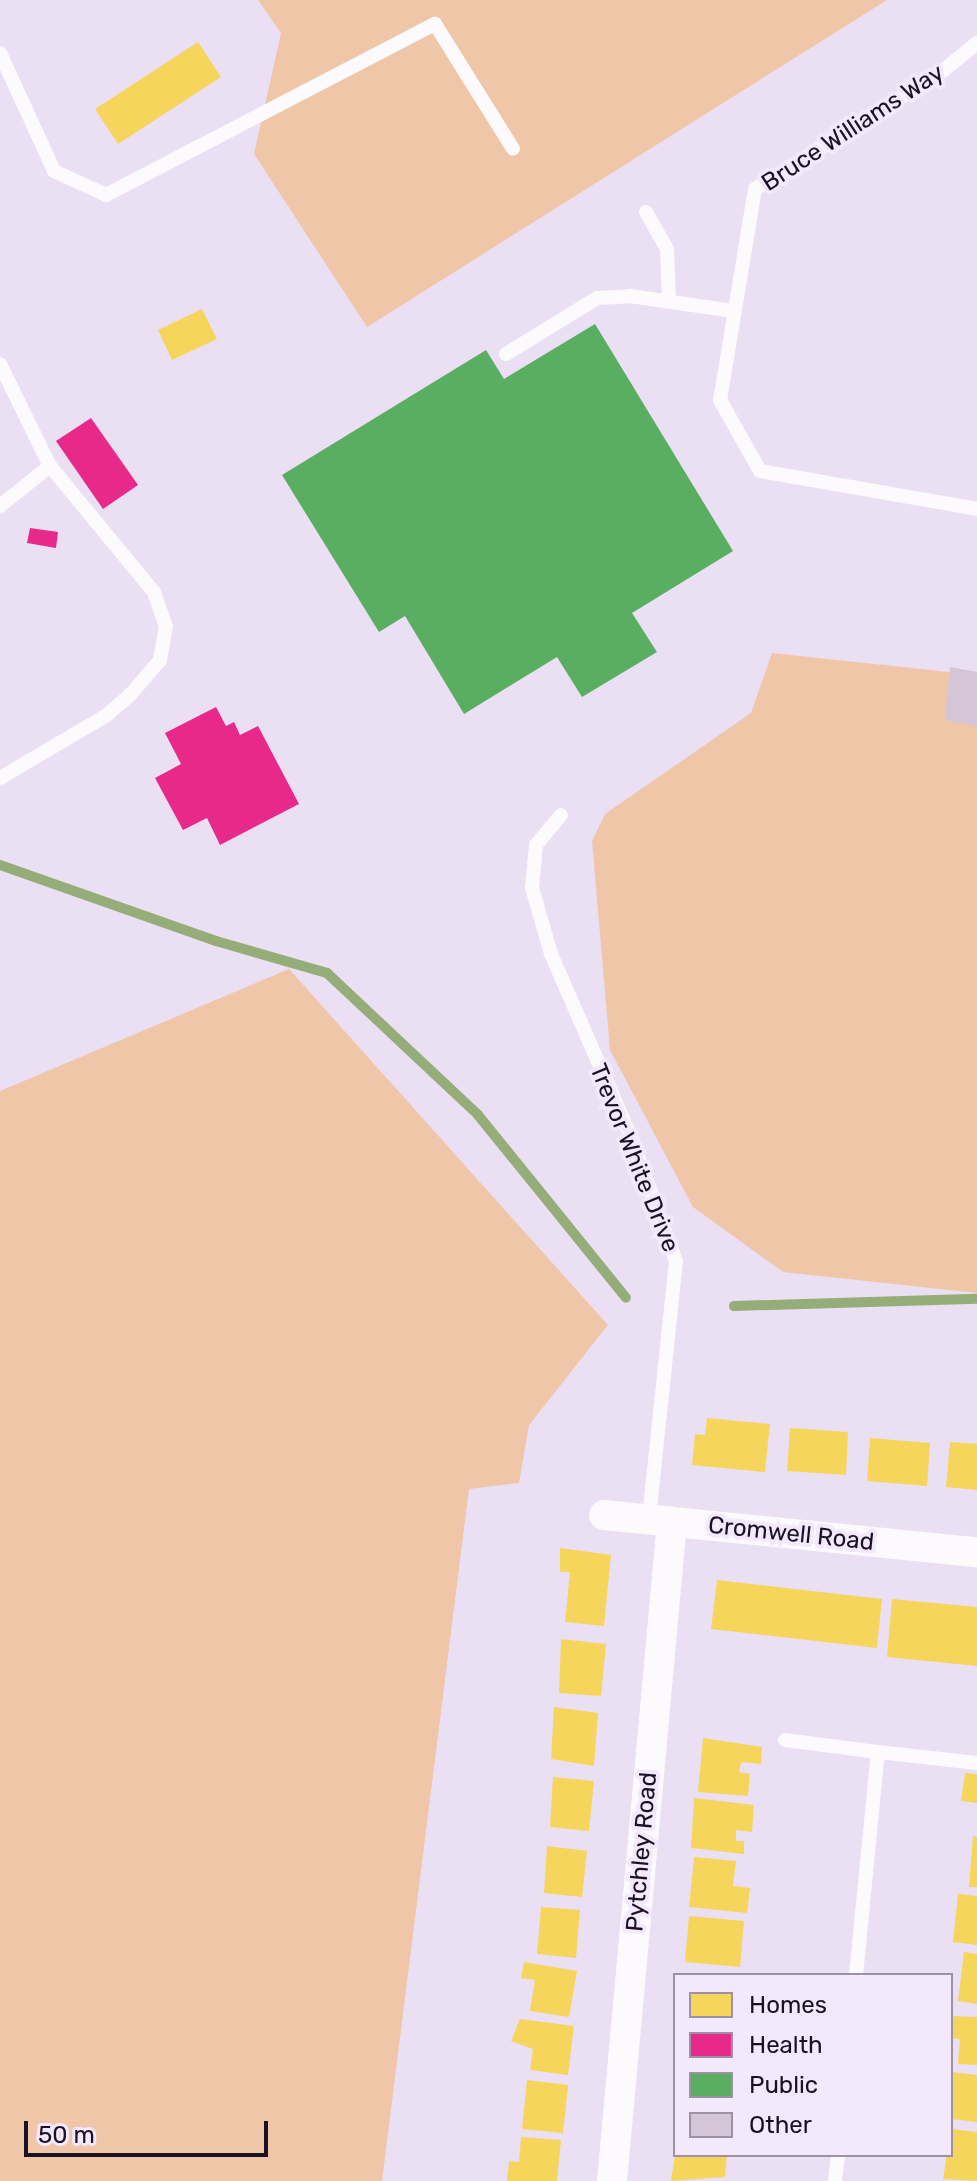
<!DOCTYPE html>
<html>
<head>
<meta charset="utf-8">
<style>
	body { margin:0 }
	#map { position:relative; width:977px; height:2181px; overflow:hidden; background:#ebdff4; font-family:Rubik,sans-serif }
	div>[style] { position:absolute }
	.green>* { inset:0; background:#efc7a8 }
	.homes>* { inset:0; background:#f6d55c }
	.health>* { inset:0; background:#e7298a }
	.public>* { inset:0; background:#5aae61 }
	.stream>* { height:10px; margin:-5px; padding:0 5px; transform-origin:5px; border-radius:5px; background:#95ad78 }
	.building>* { inset:0; background:#d4c6d7 }
	.lane>* { height:14px; margin:-7px; padding:0 7px; transform-origin:7px; border-radius:7px; background:#fcfafd }
	.street>* { height:30px; margin:-15px; padding:0 15px; transform-origin:15px; border-radius:15px; background:#fcfafd }
	span { translate:-50% -50%; white-space:nowrap; text-align:center; line-height:1.15; -webkit-text-stroke:8px #f3e8fc; paint-order:stroke }
	.street-label { font-size:24px; color:#1b1122 }
	.legend { position:absolute; left:673px; top:1973px; width:280px; height:184px; box-sizing:border-box; background:#f3e8fc; border:2px solid #9d92a5; margin:0; padding:10px 14px; list-style:none; font-size:24px; color:#1b1122 }
	.legend li { display:flex; align-items:center; gap:16px; height:40px }
	.legend b { width:40px; border:2px solid #9d92a5 }
	.scale { position:absolute; left:24px; top:2121px; width:244px; height:36px; box-sizing:border-box; border:4px solid #1b1122; border-top:0; padding-left:10px; font-size:24px; line-height:28px; white-space:nowrap; color:#1b1122; -webkit-text-stroke:6px #f3e8fc; paint-order:stroke }
</style>
</head>
<body>
<div id="map">
	<div class="green">
		<div style="clip-path:polygon(258px 0,887px 0,367px 327px,254px 154px,281px 33px)"></div>
		<div style="clip-path:polygon(772px 653px,977px 675px,977px 1293px,783px 1272px,693px 1207px,610px 1050px,592px 841px,605px 814px,751px 713px)"></div>
		<div style="clip-path:polygon(289px 969px,608px 1325px,529px 1425px,519px 1483px,469px 1489px,382px 2181px,0 2181px,0 1091px)"></div>
	</div>
	<div class="homes">
		<div style="clip-path:polygon(198px 42px,221px 77px,118px 144px,95px 109px)"></div>
		<div style="clip-path:polygon(202px 309px,217px 339px,172px 360px,158px 330px)"></div>
		<div style="clip-path:polygon(707px 1418px,770px 1424px,765px 1472px,692px 1465px,695px 1434px,705px 1435px)"></div>
		<div style="clip-path:polygon(790px 1428px,848px 1432px,846px 1475px,787px 1471px)"></div>
		<div style="clip-path:polygon(870px 1438px,930px 1443px,927px 1486px,867px 1481px)"></div>
		<div style="clip-path:polygon(950px 1442px,977px 1444px,977px 1490px,946px 1487px)"></div>
		<div style="clip-path:polygon(560px 1548px,611px 1555px,604px 1626px,565px 1622px,570px 1572px,560px 1572px)"></div>
		<div style="clip-path:polygon(717px 1580px,882px 1599px,877px 1648px,711px 1629px)"></div>
		<div style="clip-path:polygon(892px 1599px,977px 1607px,977px 1666px,887px 1657px)"></div>
		<div style="clip-path:polygon(561px 1639px,606px 1644px,601px 1696px,559px 1693px)"></div>
		<div style="clip-path:polygon(554px 1707px,598px 1713px,594px 1766px,551px 1759px)"></div>
		<div style="clip-path:polygon(703px 1738px,762px 1747px,761px 1764px,741px 1762px,739px 1772px,750px 1774px,748px 1796px,698px 1792px)"></div>
		<div style="clip-path:polygon(965px 1773px,977px 1774px,977px 1803px,961px 1801px)"></div>
		<div style="clip-path:polygon(553px 1777px,594px 1781px,589px 1831px,550px 1827px)"></div>
		<div style="clip-path:polygon(694px 1798px,754px 1805px,752px 1832px,736px 1830px,736px 1841px,744px 1841px,744px 1854px,691px 1848px)"></div>
		<div style="clip-path:polygon(973px 1836px,977px 1837px,977px 1887px,969px 1887px)"></div>
		<div style="clip-path:polygon(547px 1846px,587px 1851px,582px 1897px,544px 1893px)"></div>
		<div style="clip-path:polygon(694px 1857px,736px 1861px,733px 1886px,750px 1888px,747px 1913px,689px 1907px)"></div>
		<div style="clip-path:polygon(958px 1894px,977px 1896px,977px 1945px,953px 1942px)"></div>
		<div style="clip-path:polygon(541px 1907px,580px 1910px,576px 1958px,537px 1954px)"></div>
		<div style="clip-path:polygon(689px 1916px,744px 1921px,740px 1967px,685px 1962px)"></div>
		<div style="clip-path:polygon(964px 1952px,977px 1954px,977px 2004px,958px 2001px)"></div>
		<div style="clip-path:polygon(524px 1962px,577px 1971px,569px 2017px,530px 2011px,535px 1980px,521px 1978px)"></div>
		<div style="clip-path:polygon(951px 2016px,977px 2017px,977px 2065px,958px 2064px,960px 2039px,951px 2038px)"></div>
		<div style="clip-path:polygon(520px 2019px,574px 2026px,568px 2075px,530px 2070px,533px 2049px,511px 2041px)"></div>
		<div style="clip-path:polygon(952px 2072px,977px 2075px,977px 2122px,951px 2119px)"></div>
		<div style="clip-path:polygon(527px 2080px,568px 2085px,563px 2133px,522px 2129px)"></div>
		<div style="clip-path:polygon(951px 2129px,977px 2132px,977px 2181px,943px 2179px)"></div>
		<div style="clip-path:polygon(521px 2137px,561px 2140px,557px 2181px,507px 2181px,509px 2161px,519px 2162px)"></div>
		<div style="clip-path:polygon(675px 2155px,727px 2155px,725px 2177px,671px 2181px)"></div>
	</div>
	<div class="health">
		<div style="clip-path:polygon(91px 418px,138px 485px,103px 509px,56px 441px)"></div>
		<div style="clip-path:polygon(30px 528px,58px 532px,56px 548px,27px 543px)"></div>
		<div style="clip-path:polygon(216px 707px,226px 726px,234px 722px,240px 735px,258px 726px,299px 804px,220px 845px,207px 818px,183px 830px,155px 778px,181px 764px,165px 733px)"></div>
	</div>
	<div class="public">
		<div style="clip-path:polygon(595px 324px,733px 551px,632px 613px,657px 652px,582px 697px,557px 657px,464px 714px,405px 616px,379px 632px,282px 475px,486px 350px,504px 379px)"></div>
	</div>
	<div class="stream">
		<div style="left:0;top:865px;width:229px;rotate:19.4deg"></div>
		<div style="left:216px;top:941px;width:116px;rotate:16.1deg"></div>
		<div style="left:327px;top:973px;width:207px;rotate:43.2deg"></div>
		<div style="left:478px;top:1115px;width:235px;rotate:51deg"></div>
		<div style="left:734px;top:1306px;width:243px;rotate:-1.7deg"></div>
	</div>
	<div class="building">
		<div style="clip-path:polygon(950px 667px,977px 672px,977px 726px,945px 720px)"></div>
	</div>
	<div class="lane">
		<div style="left:977px;top:43px;width:43px;rotate:140.7deg"></div>
		<div style="left:944px;top:70px;width:223px;rotate:147.8deg"></div>
		<div style="left:755px;top:189px;width:214px;rotate:99.4deg"></div>
		<div style="left:720px;top:400px;width:81px;rotate:60.6deg"></div>
		<div style="left:760px;top:471px;width:220px;rotate:9.9deg"></div>
		<div style="left:0;top:53px;width:130px;rotate:65.4deg"></div>
		<div style="left:54px;top:171px;width:57px;rotate:24.8deg"></div>
		<div style="left:106px;top:195px;width:371px;rotate:-27.5deg"></div>
		<div style="left:435px;top:24px;width:147px;rotate:58deg"></div>
		<div style="left:646px;top:212px;width:43px;rotate:60.4deg"></div>
		<div style="left:667px;top:249px;width:52px;rotate:87.8deg"></div>
		<div style="left:506px;top:354px;width:107px;rotate:-31.6deg"></div>
		<div style="left:597px;top:298px;width:33px;rotate:-3deg"></div>
		<div style="left:630px;top:296px;width:105px;rotate:8.2deg"></div>
		<div style="left:0;top:364px;width:114px;rotate:63.9deg"></div>
		<div style="left:50px;top:466px;width:163px;rotate:50.5deg"></div>
		<div style="left:154px;top:592px;width:36px;rotate:71deg"></div>
		<div style="left:166px;top:626px;width:35px;rotate:100deg"></div>
		<div style="left:160px;top:660px;width:45px;rotate:130.5deg"></div>
		<div style="left:131px;top:694px;width:32px;rotate:139deg"></div>
		<div style="left:107px;top:715px;width:124px;rotate:149.5deg"></div>
		<div style="left:0;top:506px;width:64px;rotate:-38.7deg"></div>
		<div style="left:561px;top:815px;width:39px;rotate:130deg"></div>
		<div style="left:536px;top:845px;width:43px;rotate:95.3deg"></div>
		<div style="left:532px;top:888px;width:69px;rotate:73.9deg"></div>
		<div style="left:551px;top:954px;width:200px;rotate:66.4deg"></div>
		<div style="left:631px;top:1137px;width:132px;rotate:70.1deg"></div>
		<div style="left:676px;top:1261px;width:259px;rotate:96deg"></div>
		<div style="left:785px;top:1740px;width:94px;rotate:7.4deg"></div>
		<div style="left:856px;top:1975px;width:224px;rotate:-84.4deg"></div>
		<div style="left:878px;top:1752px;width:100px;rotate:6.3deg"></div>
		<div style="left:835px;top:2181px;width:26px;rotate:-83deg"></div>
	</div>
	<div class="street">
		<div style="left:604px;top:1515px;width:375px;rotate:5.7deg"></div>
		<div style="left:612px;top:2181px;width:662px;rotate:-84.8deg"></div>
	</div>
	<div class="street-label">
		<span style="left:853px;top:128px;rotate:-33deg">Bruce Williams Way</span>
		<span style="left:634px;top:1158px;rotate:68deg">Trevor White Drive</span>
		<span style="left:791px;top:1534px;rotate:6deg">Cromwell Road</span>
		<span style="left:642px;top:1852px;rotate:-85deg">Pytchley Road</span>
	</div>
	<ul class="legend">
	<li><b style="height:22px;background:#f6d55c"></b>Homes</li>
	<li><b style="height:22px;background:#e7298a"></b>Health</li>
	<li><b style="height:22px;background:#5aae61"></b>Public</li>
	<li><b style="height:22px;background:#d4c6d7"></b>Other</li>
	</ul>
	<div class="scale">50 m</div>
</div>
</body>
</html>
